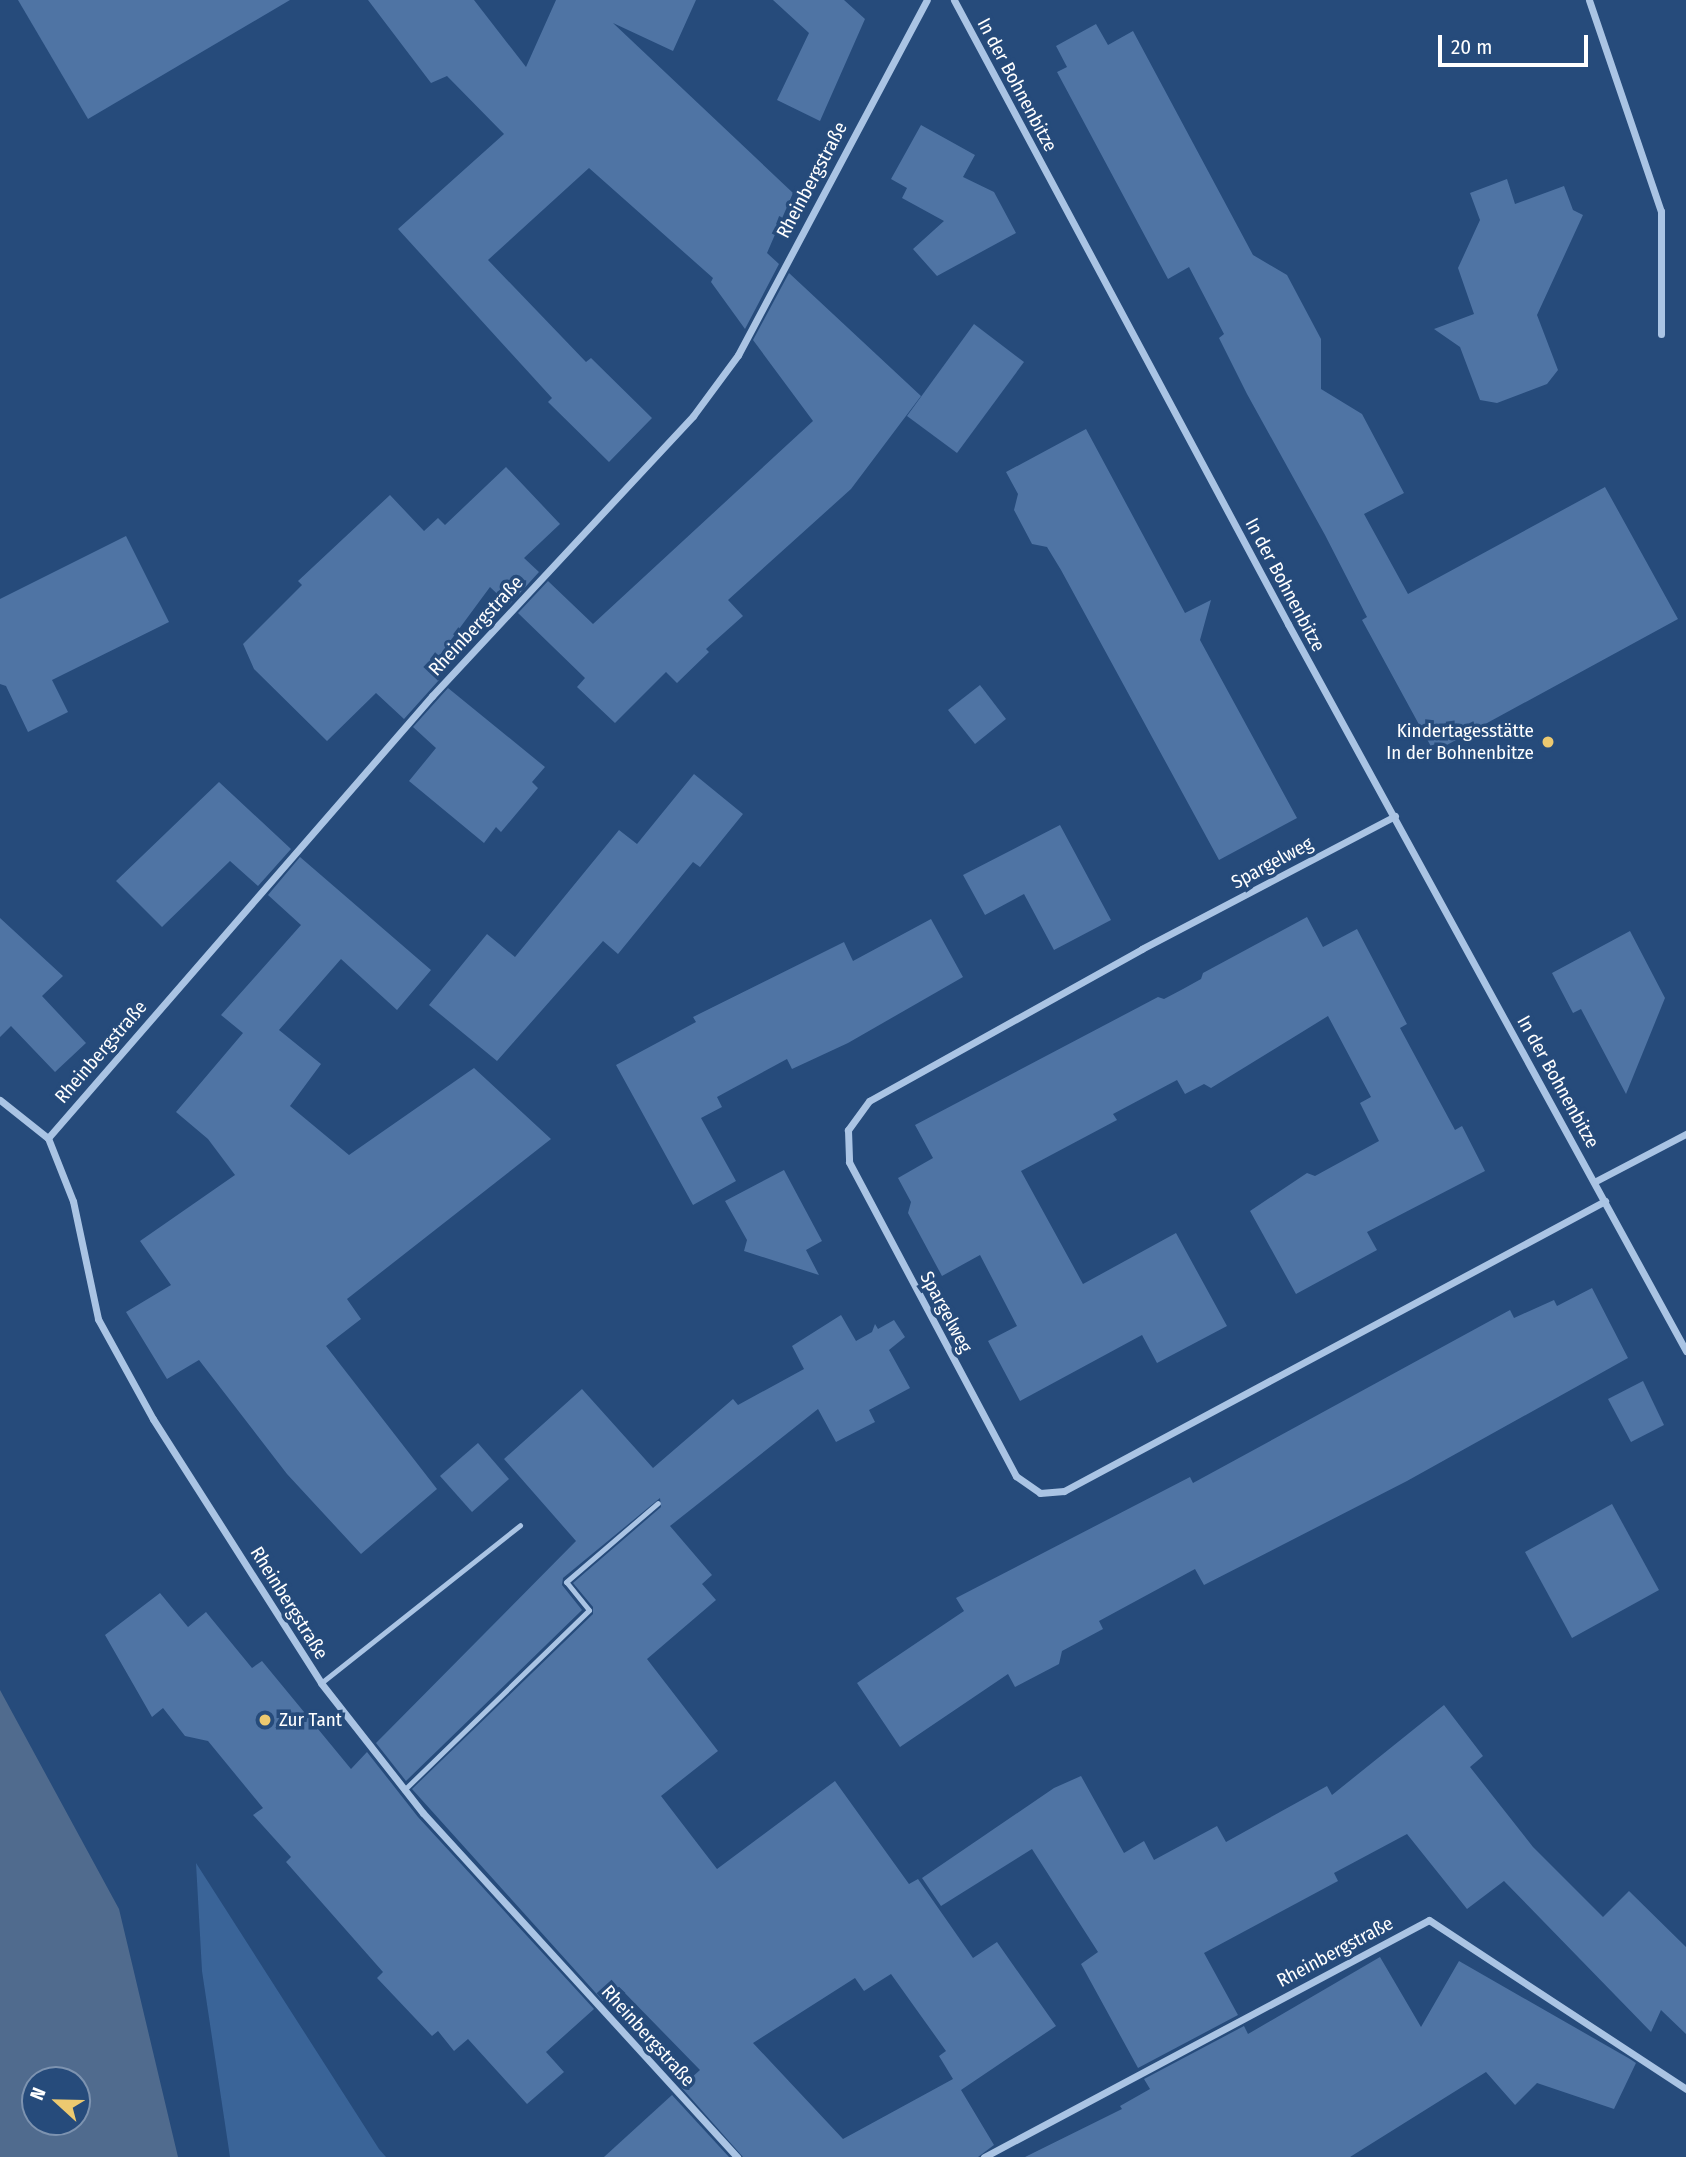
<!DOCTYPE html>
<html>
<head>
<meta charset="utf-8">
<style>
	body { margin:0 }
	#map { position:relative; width:1686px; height:2157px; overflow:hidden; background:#264b7b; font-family:"Fira Sans Condensed",sans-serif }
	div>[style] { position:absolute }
	.green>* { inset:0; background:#3a6498 }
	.water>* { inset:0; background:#506b8e }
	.building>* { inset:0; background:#4f74a4 }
	.service>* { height:5px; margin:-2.5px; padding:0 2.5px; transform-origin:2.5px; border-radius:2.5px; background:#aac4e4 }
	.minor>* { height:7px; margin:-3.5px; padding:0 3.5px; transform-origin:3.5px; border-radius:3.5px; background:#aac4e4 }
	.dots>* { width:19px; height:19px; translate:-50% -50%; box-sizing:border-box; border:4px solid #264b7b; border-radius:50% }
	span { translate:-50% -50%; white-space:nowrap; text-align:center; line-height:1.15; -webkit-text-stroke:7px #264b7b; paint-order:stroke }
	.street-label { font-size:19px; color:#fff }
	.poi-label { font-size:19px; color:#fff }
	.right { translate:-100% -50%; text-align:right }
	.left { translate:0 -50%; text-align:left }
	.north { position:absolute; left:21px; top:2066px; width:70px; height:70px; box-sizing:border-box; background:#264b7b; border:2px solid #7d93b0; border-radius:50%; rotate:292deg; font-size:19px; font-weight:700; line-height:28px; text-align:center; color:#fff }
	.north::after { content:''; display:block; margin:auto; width:24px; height:32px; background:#ecc970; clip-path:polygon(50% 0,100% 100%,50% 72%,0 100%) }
	.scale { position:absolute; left:1438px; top:35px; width:150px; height:32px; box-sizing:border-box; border:4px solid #fff; border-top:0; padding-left:9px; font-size:21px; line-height:24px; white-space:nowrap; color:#fff; -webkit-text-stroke:5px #264b7b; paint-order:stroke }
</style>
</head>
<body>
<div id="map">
	<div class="green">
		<div style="clip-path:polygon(196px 1863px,379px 2149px,386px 2157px,230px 2157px,202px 1971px)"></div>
	</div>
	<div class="water">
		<div style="clip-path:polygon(evenodd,0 1690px,119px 1909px,178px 2157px,0 2157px,0 1690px,35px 2080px,77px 2080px,77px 2122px,35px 2122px,35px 2080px)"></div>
	</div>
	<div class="building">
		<div style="clip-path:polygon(18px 0,290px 0,88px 119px)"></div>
		<div style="clip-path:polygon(368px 0,474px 0,526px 67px,556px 0,696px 0,673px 51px,613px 23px,793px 193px,767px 253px,779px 264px,745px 329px,711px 282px,713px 278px,589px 168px,488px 260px,586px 362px,591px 358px,652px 418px,609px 462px,548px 402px,552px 398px,398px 229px,504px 134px,447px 76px,431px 83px)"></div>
		<div style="clip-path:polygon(773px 0,844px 0,865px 19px,820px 121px,777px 100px,809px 33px)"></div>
		<div style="clip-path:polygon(1096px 24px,1108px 45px,1133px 31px,1253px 255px,1287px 275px,1321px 339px,1321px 389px,1362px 414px,1404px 493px,1364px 514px,1408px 594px,1605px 487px,1678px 619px,1434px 752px,1362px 620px,1367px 617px,1325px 535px,1247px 394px,1219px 338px,1224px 334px,1189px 267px,1168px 279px,1057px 72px,1067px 67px,1056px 46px)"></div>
		<div style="clip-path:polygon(921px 125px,975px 155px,963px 177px,994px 192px,1016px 233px,937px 276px,913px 249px,944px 221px,902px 198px,907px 188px,891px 179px)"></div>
		<div style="clip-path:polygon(1507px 179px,1515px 204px,1564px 186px,1573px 210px,1583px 215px,1537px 315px,1558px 370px,1547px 384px,1497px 403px,1480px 400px,1460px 347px,1434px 329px,1474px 314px,1458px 268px,1480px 220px,1470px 193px)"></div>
		<div style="clip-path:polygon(789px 273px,921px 396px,851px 489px,728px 600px,743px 616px,706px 649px,709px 652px,677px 683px,666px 672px,615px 723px,577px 687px,585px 678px,518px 613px,548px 581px,593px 624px,813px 421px,753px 340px)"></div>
		<div style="clip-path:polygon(974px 324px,1024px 362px,957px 453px,907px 416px)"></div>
		<div style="clip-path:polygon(1086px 429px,1185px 613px,1211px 600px,1200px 640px,1297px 818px,1219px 860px,1061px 570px,1047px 547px,1032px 544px,1014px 510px,1018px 494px,1006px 472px)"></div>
		<div style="clip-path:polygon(506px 467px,560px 524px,524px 558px,539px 572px,509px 605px,490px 587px,428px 671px,439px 680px,404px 719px,376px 693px,327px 741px,254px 669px,243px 644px,302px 585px,298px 581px,390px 495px,424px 531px,438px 518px,445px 525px)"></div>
		<div style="clip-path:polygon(126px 536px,169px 622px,52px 680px,68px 712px,28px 732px,6px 686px,0 684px,0 599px)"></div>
		<div style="clip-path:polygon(980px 685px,1006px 719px,975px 744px,948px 710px)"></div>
		<div style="clip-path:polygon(448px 688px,545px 767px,532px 782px,538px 788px,501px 832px,496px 827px,484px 843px,409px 781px,436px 748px,413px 727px)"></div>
		<div style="clip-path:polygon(694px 774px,743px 814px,700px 867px,693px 862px,618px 954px,603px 941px,497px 1061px,429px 1005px,487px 934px,515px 957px,619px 830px,637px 844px)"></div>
		<div style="clip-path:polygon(219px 782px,291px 849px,258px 886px,230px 861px,162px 927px,116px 881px)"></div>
		<div style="clip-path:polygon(1060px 825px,1111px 920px,1054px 950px,1024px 894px,985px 915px,963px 875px)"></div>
		<div style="clip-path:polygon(300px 857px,431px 970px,397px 1010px,341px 959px,279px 1030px,321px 1064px,290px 1106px,349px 1155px,474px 1068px,551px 1139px,347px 1299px,361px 1319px,326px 1346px,437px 1489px,361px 1554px,287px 1474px,199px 1360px,167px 1379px,126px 1312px,171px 1285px,140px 1241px,235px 1175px,208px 1139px,176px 1112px,243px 1033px,221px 1015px,301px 925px,268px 895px)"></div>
		<div style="clip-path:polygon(1307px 917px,1323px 947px,1357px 929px,1407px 1024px,1400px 1028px,1455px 1130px,1462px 1126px,1485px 1171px,1367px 1232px,1377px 1250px,1296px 1294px,1250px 1211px,1307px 1173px,1315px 1176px,1379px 1141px,1360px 1103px,1371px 1097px,1328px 1016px,1211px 1088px,1204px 1084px,1185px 1094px,1177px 1080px,1113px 1114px,1117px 1120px,1021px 1171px,1083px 1284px,1176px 1233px,1227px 1326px,1157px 1363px,1142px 1335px,1020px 1401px,988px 1341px,1017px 1326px,980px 1255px,942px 1276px,908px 1213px,911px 1202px,898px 1178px,933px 1158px,915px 1125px,1158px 997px,1164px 999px,1183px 989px,1201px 979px,1203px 973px)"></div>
		<div style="clip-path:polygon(0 918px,63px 976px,42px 996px,86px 1043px,55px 1072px,11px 1026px,0 1037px)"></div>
		<div style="clip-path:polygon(931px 919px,963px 977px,848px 1043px,792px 1069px,787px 1059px,717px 1097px,722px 1107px,701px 1118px,736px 1181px,693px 1205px,616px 1065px,696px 1022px,693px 1017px,844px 942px,853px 961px)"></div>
		<div style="clip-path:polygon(1630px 931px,1665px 998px,1626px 1094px,1581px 1009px,1573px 1013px,1552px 973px)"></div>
		<div style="clip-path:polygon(784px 1170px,822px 1241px,806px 1250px,819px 1275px,744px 1251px,747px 1240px,725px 1201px)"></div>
		<div style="clip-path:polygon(1592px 1288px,1628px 1358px,1407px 1481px,1204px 1585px,1195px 1569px,1099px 1621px,1103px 1629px,1062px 1651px,1059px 1664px,1015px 1687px,1008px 1674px,900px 1747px,857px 1683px,964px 1611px,956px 1598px,1190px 1477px,1193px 1483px,1510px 1310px,1514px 1318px,1554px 1300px,1557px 1306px)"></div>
		<div style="clip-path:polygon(evenodd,841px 1315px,856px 1341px,872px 1332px,875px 1324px,878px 1329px,894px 1320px,905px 1337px,889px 1350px,910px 1388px,869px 1410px,875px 1422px,836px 1442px,818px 1409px,670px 1526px,712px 1575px,702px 1584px,716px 1600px,647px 1659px,718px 1751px,661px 1796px,717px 1869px,835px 1781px,909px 1884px,918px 1879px,973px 1958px,997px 1942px,1056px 2026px,961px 2090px,994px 2145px,978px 2157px,743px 2157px,681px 2087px,700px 2070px,619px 1987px,603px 2001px,412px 1789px,593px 1614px,593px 1607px,573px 1583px,661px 1507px,660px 1498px,563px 1578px,562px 1585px,582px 1610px,406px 1781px,376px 1743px,576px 1541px,504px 1459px,582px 1389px,653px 1468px,733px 1399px,738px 1405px,804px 1369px,792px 1346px,841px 1315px,891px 1974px,946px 2051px,939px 2056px,953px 2079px,843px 2139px,753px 2043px,855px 1978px,864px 1991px,891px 1974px)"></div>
		<div style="clip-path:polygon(1643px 1381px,1664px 1425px,1631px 1442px,1608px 1399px)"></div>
		<div style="clip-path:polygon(478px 1443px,509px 1479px,472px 1512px,440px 1476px)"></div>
		<div style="clip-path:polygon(1612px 1504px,1659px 1590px,1572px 1638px,1525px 1552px)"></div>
		<div style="clip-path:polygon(160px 1593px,188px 1627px,206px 1612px,252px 1668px,262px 1661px,351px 1769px,367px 1752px,418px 1817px,594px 2009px,546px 2052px,564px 2072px,527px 2104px,468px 2039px,454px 2051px,438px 2031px,432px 2036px,377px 1978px,383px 1972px,286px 1862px,291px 1857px,253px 1815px,263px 1808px,208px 1741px,185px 1736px,163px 1708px,152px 1717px,105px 1635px)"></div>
		<div style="clip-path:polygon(1444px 1705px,1483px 1756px,1470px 1767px,1533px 1847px,1603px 1917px,1629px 1891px,1686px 1947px,1686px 2034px,1661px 2010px,1651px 2032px,1504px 1881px,1467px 1909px,1407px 1834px,1334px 1873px,1338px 1881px,1204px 1953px,1238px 2015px,1138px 2068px,1081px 1964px,1098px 1952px,1032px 1849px,941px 1906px,922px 1878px,1054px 1788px,1081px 1776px,1124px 1853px,1144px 1841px,1154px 1860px,1217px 1826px,1226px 1842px,1327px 1786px,1332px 1795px)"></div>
		<div style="clip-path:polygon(1380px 1957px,1421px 2027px,1459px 1961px,1630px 2059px,1636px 2063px,1614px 2109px,1537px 2083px,1515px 2105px,1486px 2072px,1350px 2157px,1025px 2157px,1122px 2109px,1120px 2106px,1150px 2089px,1144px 2079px,1244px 2026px,1248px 2034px)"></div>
		<div style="clip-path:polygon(672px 2095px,729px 2157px,604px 2157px)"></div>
	</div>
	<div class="service">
		<div style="left:321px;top:1683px;width:254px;rotate:-38.4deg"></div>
		<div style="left:404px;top:1790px;width:258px;rotate:-44.2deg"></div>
		<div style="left:589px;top:1610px;width:36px;rotate:-129deg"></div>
		<div style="left:566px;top:1582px;width:121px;rotate:-40.7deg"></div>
	</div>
	<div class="minor">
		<div style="left:954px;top:0;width:708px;rotate:61.84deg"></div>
		<div style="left:1288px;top:624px;width:829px;rotate:61.3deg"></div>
		<div style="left:1589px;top:0;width:223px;rotate:71.2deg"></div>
		<div style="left:1661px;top:211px;width:123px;rotate:90deg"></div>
		<div style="left:1395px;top:816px;width:286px;rotate:152.3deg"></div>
		<div style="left:1142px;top:949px;width:312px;rotate:150.9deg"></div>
		<div style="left:869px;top:1101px;width:36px;rotate:126deg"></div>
		<div style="left:848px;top:1130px;width:32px;rotate:88deg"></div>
		<div style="left:849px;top:1162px;width:356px;rotate:62deg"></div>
		<div style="left:1016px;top:1476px;width:29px;rotate:35deg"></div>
		<div style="left:1040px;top:1493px;width:24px;rotate:-5deg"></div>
		<div style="left:1064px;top:1491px;width:614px;rotate:-28.19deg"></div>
		<div style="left:0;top:1100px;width:61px;rotate:38.4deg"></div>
		<div style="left:48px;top:1138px;width:68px;rotate:68.4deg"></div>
		<div style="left:73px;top:1201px;width:121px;rotate:78deg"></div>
		<div style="left:98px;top:1319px;width:114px;rotate:61.2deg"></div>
		<div style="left:153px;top:1419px;width:313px;rotate:57.5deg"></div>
		<div style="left:321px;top:1683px;width:165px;rotate:51.9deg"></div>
		<div style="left:423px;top:1813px;width:466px;rotate:47.6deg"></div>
		<div style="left:48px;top:1138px;width:586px;rotate:-49.02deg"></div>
		<div style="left:432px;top:696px;width:383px;rotate:-47deg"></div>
		<div style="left:693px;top:416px;width:76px;rotate:-53.6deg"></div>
		<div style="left:738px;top:355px;width:402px;rotate:-62deg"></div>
		<div style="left:1594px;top:1182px;width:104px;rotate:-27.6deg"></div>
		<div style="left:984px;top:2157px;width:504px;rotate:-28.04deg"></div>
		<div style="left:1429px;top:1920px;width:308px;rotate:33.3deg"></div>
	</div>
	<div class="dots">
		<div style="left:1548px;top:742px;background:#ecc970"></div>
		<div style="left:265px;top:1720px;background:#ecc970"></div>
	</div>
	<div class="street-label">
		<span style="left:1017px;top:85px;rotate:62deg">In der Bohnenbitze</span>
		<span style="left:812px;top:180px;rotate:-62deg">Rheinbergstraße</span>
		<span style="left:1285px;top:585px;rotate:62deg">In der Bohnenbitze</span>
		<span style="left:476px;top:626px;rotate:-47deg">Rheinbergstraße</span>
		<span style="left:1272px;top:863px;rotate:-28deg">Spargelweg</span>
		<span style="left:101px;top:1052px;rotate:-49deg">Rheinbergstraße</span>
		<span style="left:1558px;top:1082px;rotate:61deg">In der Bohnenbitze</span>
		<span style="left:946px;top:1312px;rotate:62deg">Spargelweg</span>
		<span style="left:289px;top:1603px;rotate:58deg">Rheinbergstraße</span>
		<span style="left:1335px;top:1952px;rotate:-28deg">Rheinbergstraße</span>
		<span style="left:648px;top:2036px;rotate:48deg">Rheinbergstraße</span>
	</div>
	<div class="poi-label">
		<span class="right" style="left:1534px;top:742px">Kindertagesstätte<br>In der Bohnenbitze</span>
		<span class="left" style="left:279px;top:1720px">Zur Tant</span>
	</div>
	<div class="north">N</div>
	<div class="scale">20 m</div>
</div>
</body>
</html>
